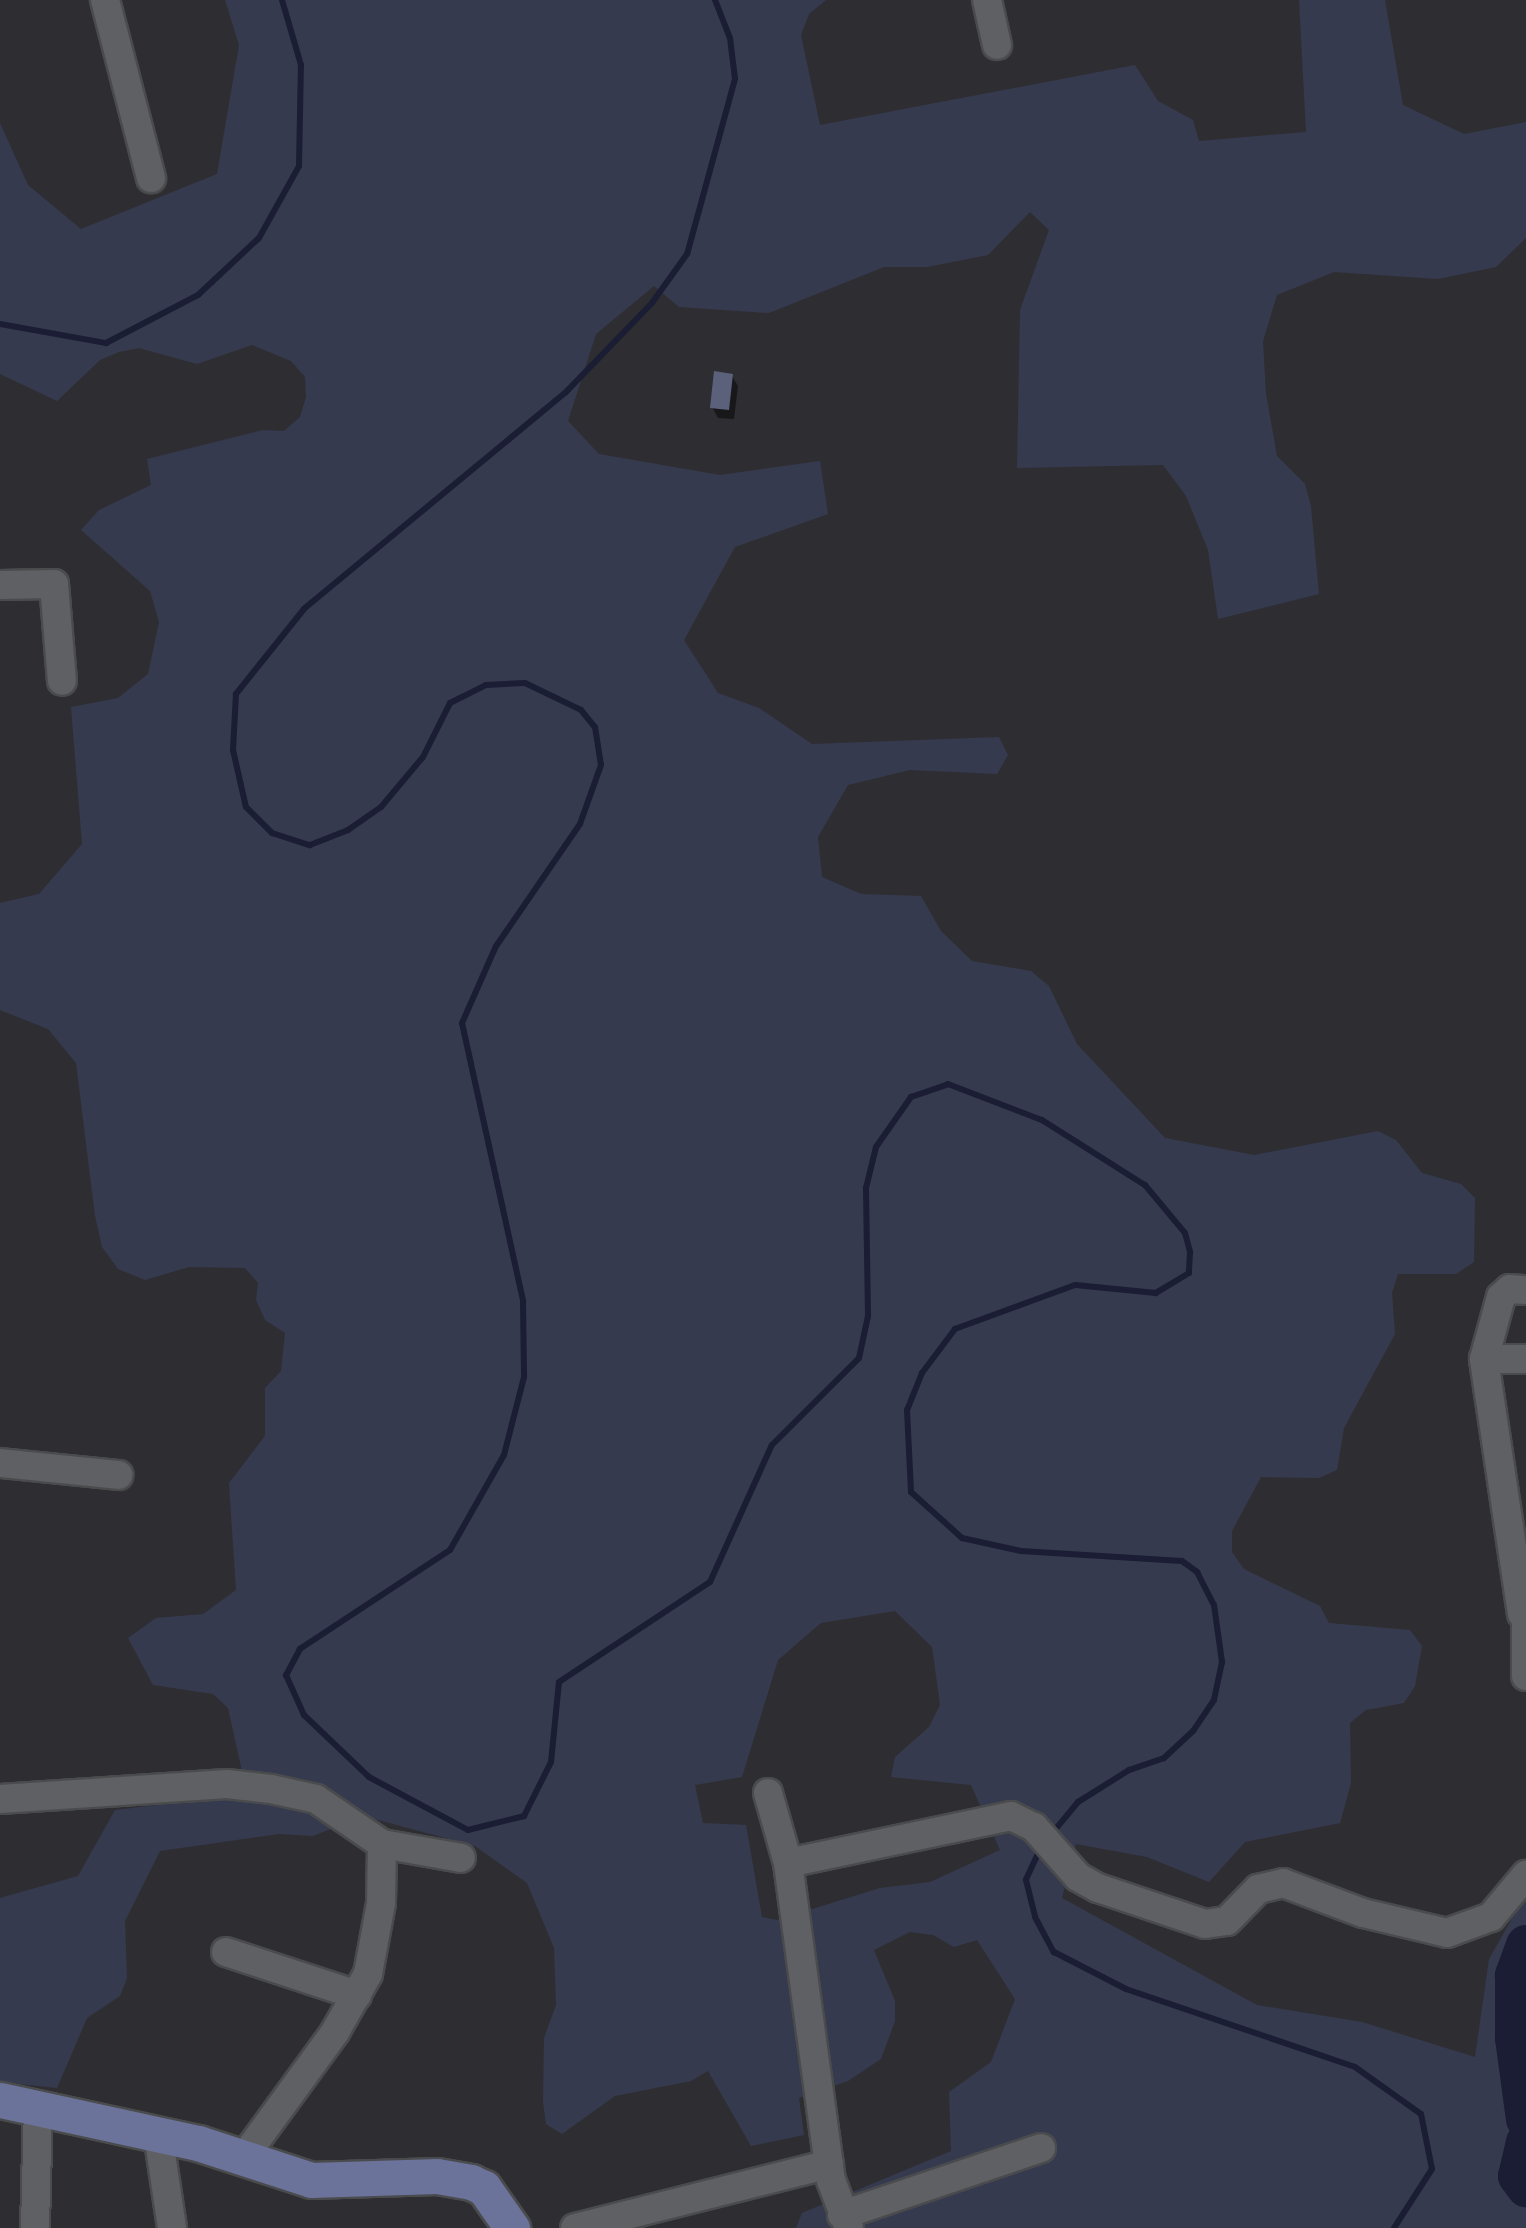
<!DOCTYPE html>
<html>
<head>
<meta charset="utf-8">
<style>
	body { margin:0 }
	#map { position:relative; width:1526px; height:2228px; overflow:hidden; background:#2e2e32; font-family:Jost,sans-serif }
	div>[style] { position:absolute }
	.green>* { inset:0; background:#363a4f }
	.shadow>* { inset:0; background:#0007 }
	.stream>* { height:6px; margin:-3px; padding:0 3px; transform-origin:3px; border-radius:3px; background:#1a1d33 }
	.river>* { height:40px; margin:-20px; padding:0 20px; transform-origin:20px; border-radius:20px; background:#1a1d33 }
	.building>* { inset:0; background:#5b617b }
	.roads { filter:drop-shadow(2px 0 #4a4b4d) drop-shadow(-2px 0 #4a4b4d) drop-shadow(0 2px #4a4b4d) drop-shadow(0 -2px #4a4b4d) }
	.minor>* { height:28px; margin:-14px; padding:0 14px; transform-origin:14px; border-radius:14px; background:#5f6063 }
	.major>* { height:35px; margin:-17.5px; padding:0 17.5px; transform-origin:17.5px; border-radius:17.5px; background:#6c739a }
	span { translate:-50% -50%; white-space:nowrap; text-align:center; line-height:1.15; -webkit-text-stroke:10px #242528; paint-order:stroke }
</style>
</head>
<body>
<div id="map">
	<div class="green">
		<div style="clip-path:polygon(evenodd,225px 0,826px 0,809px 14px,801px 35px,820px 125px,1135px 65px,1158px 101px,1193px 120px,1199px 141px,1306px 132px,1299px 0,1385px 0,1403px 105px,1464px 134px,1526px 122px,1526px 238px,1496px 267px,1438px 279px,1334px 272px,1277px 295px,1263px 341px,1266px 394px,1277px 456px,1305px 484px,1311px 506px,1319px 594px,1218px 619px,1208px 550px,1186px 496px,1163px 465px,1017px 468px,1020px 310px,1049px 230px,1030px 212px,988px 255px,927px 267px,884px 267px,769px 313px,679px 307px,654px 286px,596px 334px,568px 421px,599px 454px,720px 475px,820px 461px,828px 514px,735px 547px,684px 640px,718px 693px,759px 708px,812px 744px,999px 737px,1008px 755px,997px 774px,910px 770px,848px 785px,818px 837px,822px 877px,861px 894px,921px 896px,941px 931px,972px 961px,1031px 971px,1049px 986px,1077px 1044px,1165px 1138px,1254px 1155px,1378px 1131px,1396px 1140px,1422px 1173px,1461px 1184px,1475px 1198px,1474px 1262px,1456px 1274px,1398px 1274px,1392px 1293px,1395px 1334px,1344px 1428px,1337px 1470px,1319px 1478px,1261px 1477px,1232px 1531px,1232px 1552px,1244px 1569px,1320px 1606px,1329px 1623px,1410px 1630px,1422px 1646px,1415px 1686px,1404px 1703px,1366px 1710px,1350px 1723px,1351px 1783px,1340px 1823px,1245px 1842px,1209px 1882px,1147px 1857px,1076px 1844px,1062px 1898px,1257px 2005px,1362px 2022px,1475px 2057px,1489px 1959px,1526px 1894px,1526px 2228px,796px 2228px,802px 2213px,951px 2151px,949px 2092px,991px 2062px,1015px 1999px,977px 1940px,954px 1947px,933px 1935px,910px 1932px,874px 1950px,895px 2001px,895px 2021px,881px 2059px,848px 2081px,799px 2098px,804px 2135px,751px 2146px,708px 2071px,691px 2081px,615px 2096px,562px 2134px,546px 2124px,543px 2102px,544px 2038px,556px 2005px,554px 1948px,527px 1883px,475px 1846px,363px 1816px,313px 1836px,279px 1834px,160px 1851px,125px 1921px,127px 1978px,120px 1996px,87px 2018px,57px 2088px,0 2082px,0 1898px,78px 1876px,115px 1810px,247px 1794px,228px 1708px,213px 1694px,153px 1685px,128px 1638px,156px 1618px,203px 1614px,236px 1590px,229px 1483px,265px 1436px,265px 1388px,281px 1371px,285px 1333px,265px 1320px,256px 1300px,258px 1283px,245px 1268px,189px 1267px,145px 1280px,118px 1269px,102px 1247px,95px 1216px,76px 1063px,48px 1029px,0 1010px,0 903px,39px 894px,82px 844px,71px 707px,118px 698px,148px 674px,159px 622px,150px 591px,81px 530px,99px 510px,151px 485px,147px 459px,263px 430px,284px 431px,300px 417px,306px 397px,305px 377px,291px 361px,252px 345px,197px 364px,139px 348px,119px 352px,100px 360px,57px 401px,0 374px,0 123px,28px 185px,81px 229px,217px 174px,239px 45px,225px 0,895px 1611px,932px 1647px,940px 1705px,929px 1727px,895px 1757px,891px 1777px,971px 1785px,1000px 1850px,930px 1882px,880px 1888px,777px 1920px,762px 1917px,746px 1825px,703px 1823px,695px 1785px,742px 1777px,778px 1660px,821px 1623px,895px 1611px)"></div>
	</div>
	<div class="shadow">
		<div style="clip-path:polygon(732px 376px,738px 386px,734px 419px,718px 418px,712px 407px)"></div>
	</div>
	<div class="stream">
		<div style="left:715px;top:0;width:41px;rotate:68.5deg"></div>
		<div style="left:730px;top:38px;width:41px;rotate:83deg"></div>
		<div style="left:735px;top:79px;width:181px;rotate:105.3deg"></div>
		<div style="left:687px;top:254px;width:60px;rotate:125.5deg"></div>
		<div style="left:652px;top:303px;width:124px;rotate:134deg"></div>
		<div style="left:566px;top:392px;width:340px;rotate:140.4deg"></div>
		<div style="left:304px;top:609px;width:109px;rotate:128.7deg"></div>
		<div style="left:236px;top:694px;width:56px;rotate:93.1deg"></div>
		<div style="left:233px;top:750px;width:58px;rotate:77.2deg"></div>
		<div style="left:246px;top:807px;width:37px;rotate:45deg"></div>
		<div style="left:272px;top:833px;width:40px;rotate:18deg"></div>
		<div style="left:310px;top:845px;width:41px;rotate:-21.5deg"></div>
		<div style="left:348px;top:830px;width:40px;rotate:-34.9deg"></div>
		<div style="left:381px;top:807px;width:65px;rotate:-50deg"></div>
		<div style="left:423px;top:757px;width:60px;rotate:-63.4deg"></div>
		<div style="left:450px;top:703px;width:40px;rotate:-26.6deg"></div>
		<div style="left:486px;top:685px;width:39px;rotate:-3deg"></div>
		<div style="left:525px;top:683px;width:62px;rotate:25.7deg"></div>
		<div style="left:581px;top:710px;width:22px;rotate:51deg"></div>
		<div style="left:595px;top:727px;width:38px;rotate:81deg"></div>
		<div style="left:601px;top:765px;width:63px;rotate:109.6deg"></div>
		<div style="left:580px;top:824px;width:148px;rotate:124.5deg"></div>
		<div style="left:496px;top:946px;width:84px;rotate:113.8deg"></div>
		<div style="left:462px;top:1023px;width:285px;rotate:77.6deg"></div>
		<div style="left:523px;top:1301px;width:76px;rotate:89.2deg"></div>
		<div style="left:524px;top:1377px;width:81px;rotate:104.4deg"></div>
		<div style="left:504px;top:1455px;width:109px;rotate:119.6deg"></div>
		<div style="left:450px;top:1550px;width:180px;rotate:146.6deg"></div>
		<div style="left:300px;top:1649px;width:30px;rotate:118deg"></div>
		<div style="left:286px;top:1675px;width:44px;rotate:65.8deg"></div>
		<div style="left:304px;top:1715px;width:90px;rotate:43.6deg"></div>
		<div style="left:369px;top:1777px;width:112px;rotate:28.2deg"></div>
		<div style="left:468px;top:1830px;width:58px;rotate:-14deg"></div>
		<div style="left:524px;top:1816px;width:60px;rotate:-63.4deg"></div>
		<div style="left:551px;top:1762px;width:80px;rotate:-84.3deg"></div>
		<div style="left:559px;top:1682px;width:181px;rotate:-33.5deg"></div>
		<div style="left:710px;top:1582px;width:150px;rotate:-65.7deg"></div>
		<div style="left:772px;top:1445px;width:123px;rotate:-45deg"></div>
		<div style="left:859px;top:1358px;width:43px;rotate:-77.9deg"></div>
		<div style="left:868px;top:1316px;width:128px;rotate:-90.9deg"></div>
		<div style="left:866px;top:1188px;width:42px;rotate:-76.3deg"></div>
		<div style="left:876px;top:1147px;width:61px;rotate:-55deg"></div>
		<div style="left:911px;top:1097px;width:39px;rotate:-19deg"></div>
		<div style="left:948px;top:1084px;width:101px;rotate:21deg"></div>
		<div style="left:1042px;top:1120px;width:122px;rotate:32.3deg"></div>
		<div style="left:1145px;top:1185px;width:62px;rotate:50.2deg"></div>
		<div style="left:1185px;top:1233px;width:20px;rotate:75deg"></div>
		<div style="left:1190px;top:1252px;width:21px;rotate:93deg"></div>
		<div style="left:1189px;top:1273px;width:39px;rotate:149deg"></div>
		<div style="left:1156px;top:1293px;width:81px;rotate:-174.4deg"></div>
		<div style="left:1075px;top:1285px;width:128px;rotate:159.9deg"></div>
		<div style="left:955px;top:1329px;width:55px;rotate:126.9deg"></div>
		<div style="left:922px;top:1373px;width:40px;rotate:112deg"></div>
		<div style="left:907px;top:1410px;width:82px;rotate:87.2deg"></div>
		<div style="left:911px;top:1492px;width:69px;rotate:42deg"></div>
		<div style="left:962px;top:1538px;width:60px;rotate:12.4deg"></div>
		<div style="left:1021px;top:1551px;width:161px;rotate:3.6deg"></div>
		<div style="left:1182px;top:1561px;width:19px;rotate:36deg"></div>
		<div style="left:1197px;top:1572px;width:37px;rotate:63deg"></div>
		<div style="left:1214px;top:1605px;width:58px;rotate:82deg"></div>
		<div style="left:1222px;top:1662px;width:39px;rotate:102deg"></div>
		<div style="left:1214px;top:1700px;width:37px;rotate:124deg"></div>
		<div style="left:1193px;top:1731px;width:40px;rotate:137deg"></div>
		<div style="left:1164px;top:1758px;width:37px;rotate:161deg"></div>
		<div style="left:1129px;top:1770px;width:60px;rotate:147.9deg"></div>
		<div style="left:1078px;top:1802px;width:44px;rotate:129.5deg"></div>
		<div style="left:0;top:324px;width:108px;rotate:10.2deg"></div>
		<div style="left:106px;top:343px;width:104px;rotate:-27.6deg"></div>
		<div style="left:198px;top:295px;width:83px;rotate:-43.1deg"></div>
		<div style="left:259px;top:238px;width:82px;rotate:-60.9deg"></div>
		<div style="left:299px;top:166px;width:101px;rotate:-88.9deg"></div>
		<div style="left:301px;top:65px;width:68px;rotate:-106.3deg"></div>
		<div style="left:1042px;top:1845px;width:38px;rotate:115deg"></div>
		<div style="left:1026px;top:1880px;width:38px;rotate:76deg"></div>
		<div style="left:1035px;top:1917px;width:40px;rotate:62deg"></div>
		<div style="left:1054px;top:1952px;width:81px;rotate:27.2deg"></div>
		<div style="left:1126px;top:1989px;width:242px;rotate:18.8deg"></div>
		<div style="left:1355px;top:2067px;width:81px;rotate:35.5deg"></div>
		<div style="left:1421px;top:2114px;width:56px;rotate:78.7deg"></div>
		<div style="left:1432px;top:2169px;width:70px;rotate:122.8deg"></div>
	</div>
	<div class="river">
		<div style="left:1526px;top:1945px;width:33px;rotate:110deg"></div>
		<div style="left:1515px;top:1976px;width:62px;rotate:90deg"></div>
		<div style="left:1515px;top:2038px;width:82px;rotate:82.3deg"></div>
		<div style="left:1526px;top:2142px;width:35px;rotate:103deg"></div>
		<div style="left:1518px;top:2176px;width:14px;rotate:54deg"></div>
	</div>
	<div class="building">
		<div style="clip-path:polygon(714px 371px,733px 374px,729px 410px,710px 408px)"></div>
	</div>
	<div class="roads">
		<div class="minor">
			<div style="left:105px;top:0;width:184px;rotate:75.5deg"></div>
			<div style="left:987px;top:0;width:46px;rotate:77.5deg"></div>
			<div style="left:0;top:585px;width:54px;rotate:-1.1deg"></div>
			<div style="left:54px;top:584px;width:97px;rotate:85.3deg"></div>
			<div style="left:1484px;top:1359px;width:42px"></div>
			<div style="left:0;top:1463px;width:119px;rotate:5.8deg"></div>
			<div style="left:1522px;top:1614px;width:258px;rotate:-98.5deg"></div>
			<div style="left:1484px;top:1359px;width:64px;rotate:-74.7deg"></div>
			<div style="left:1501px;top:1297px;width:12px;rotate:-42deg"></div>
			<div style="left:1510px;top:1289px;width:16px;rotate:4deg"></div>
			<div style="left:1526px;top:1614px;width:62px;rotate:90deg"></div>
			<div style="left:768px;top:1793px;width:73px;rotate:74.1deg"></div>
			<div style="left:788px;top:1863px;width:320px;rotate:82.3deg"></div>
			<div style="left:831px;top:2180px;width:51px;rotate:69.4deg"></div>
			<div style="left:0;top:1799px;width:227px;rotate:-3.8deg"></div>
			<div style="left:227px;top:1784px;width:44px;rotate:6.5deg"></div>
			<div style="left:271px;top:1789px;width:46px;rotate:12.5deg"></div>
			<div style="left:316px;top:1799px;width:80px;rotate:34.3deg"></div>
			<div style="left:382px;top:1844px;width:80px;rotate:10deg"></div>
			<div style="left:788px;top:1863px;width:228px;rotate:-11.9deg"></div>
			<div style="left:1011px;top:1816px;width:25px;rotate:26deg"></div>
			<div style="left:1034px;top:1827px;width:67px;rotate:48.7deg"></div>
			<div style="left:1078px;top:1877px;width:23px;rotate:29deg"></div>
			<div style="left:1098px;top:1888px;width:113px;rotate:18.6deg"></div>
			<div style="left:1205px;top:1924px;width:22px;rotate:-8deg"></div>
			<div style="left:1227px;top:1921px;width:45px;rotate:-45.9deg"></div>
			<div style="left:1258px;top:1889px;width:26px;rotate:-13deg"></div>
			<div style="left:1283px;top:1883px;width:85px;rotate:20.6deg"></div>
			<div style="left:1363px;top:1913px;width:86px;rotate:13.4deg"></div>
			<div style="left:1447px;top:1933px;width:47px;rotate:-20deg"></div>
			<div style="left:1491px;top:1917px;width:55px;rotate:-50.2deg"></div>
			<div style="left:226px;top:1952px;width:138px;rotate:18.2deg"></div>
			<div style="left:158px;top:2134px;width:95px;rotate:81.5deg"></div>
			<div style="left:244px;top:2157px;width:155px;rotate:-53.9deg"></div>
			<div style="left:335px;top:2032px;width:67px;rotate:-60.4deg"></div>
			<div style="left:368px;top:1974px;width:72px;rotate:-79.6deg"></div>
			<div style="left:381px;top:1903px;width:59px;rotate:-89deg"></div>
			<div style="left:842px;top:2215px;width:210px;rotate:-18.6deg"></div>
			<div style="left:35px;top:2228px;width:119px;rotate:-88.6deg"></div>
			<div style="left:575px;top:2228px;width:262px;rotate:-14.1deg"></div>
		</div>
		<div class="major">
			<div style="left:0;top:2100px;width:203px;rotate:12.3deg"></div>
			<div style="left:198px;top:2143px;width:119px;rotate:18.1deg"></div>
			<div style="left:311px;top:2180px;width:126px;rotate:-1.8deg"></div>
			<div style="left:437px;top:2176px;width:35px;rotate:10deg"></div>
			<div style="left:471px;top:2182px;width:14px;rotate:25deg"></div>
			<div style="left:484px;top:2188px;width:49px;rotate:55deg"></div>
		</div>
	</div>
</div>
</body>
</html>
